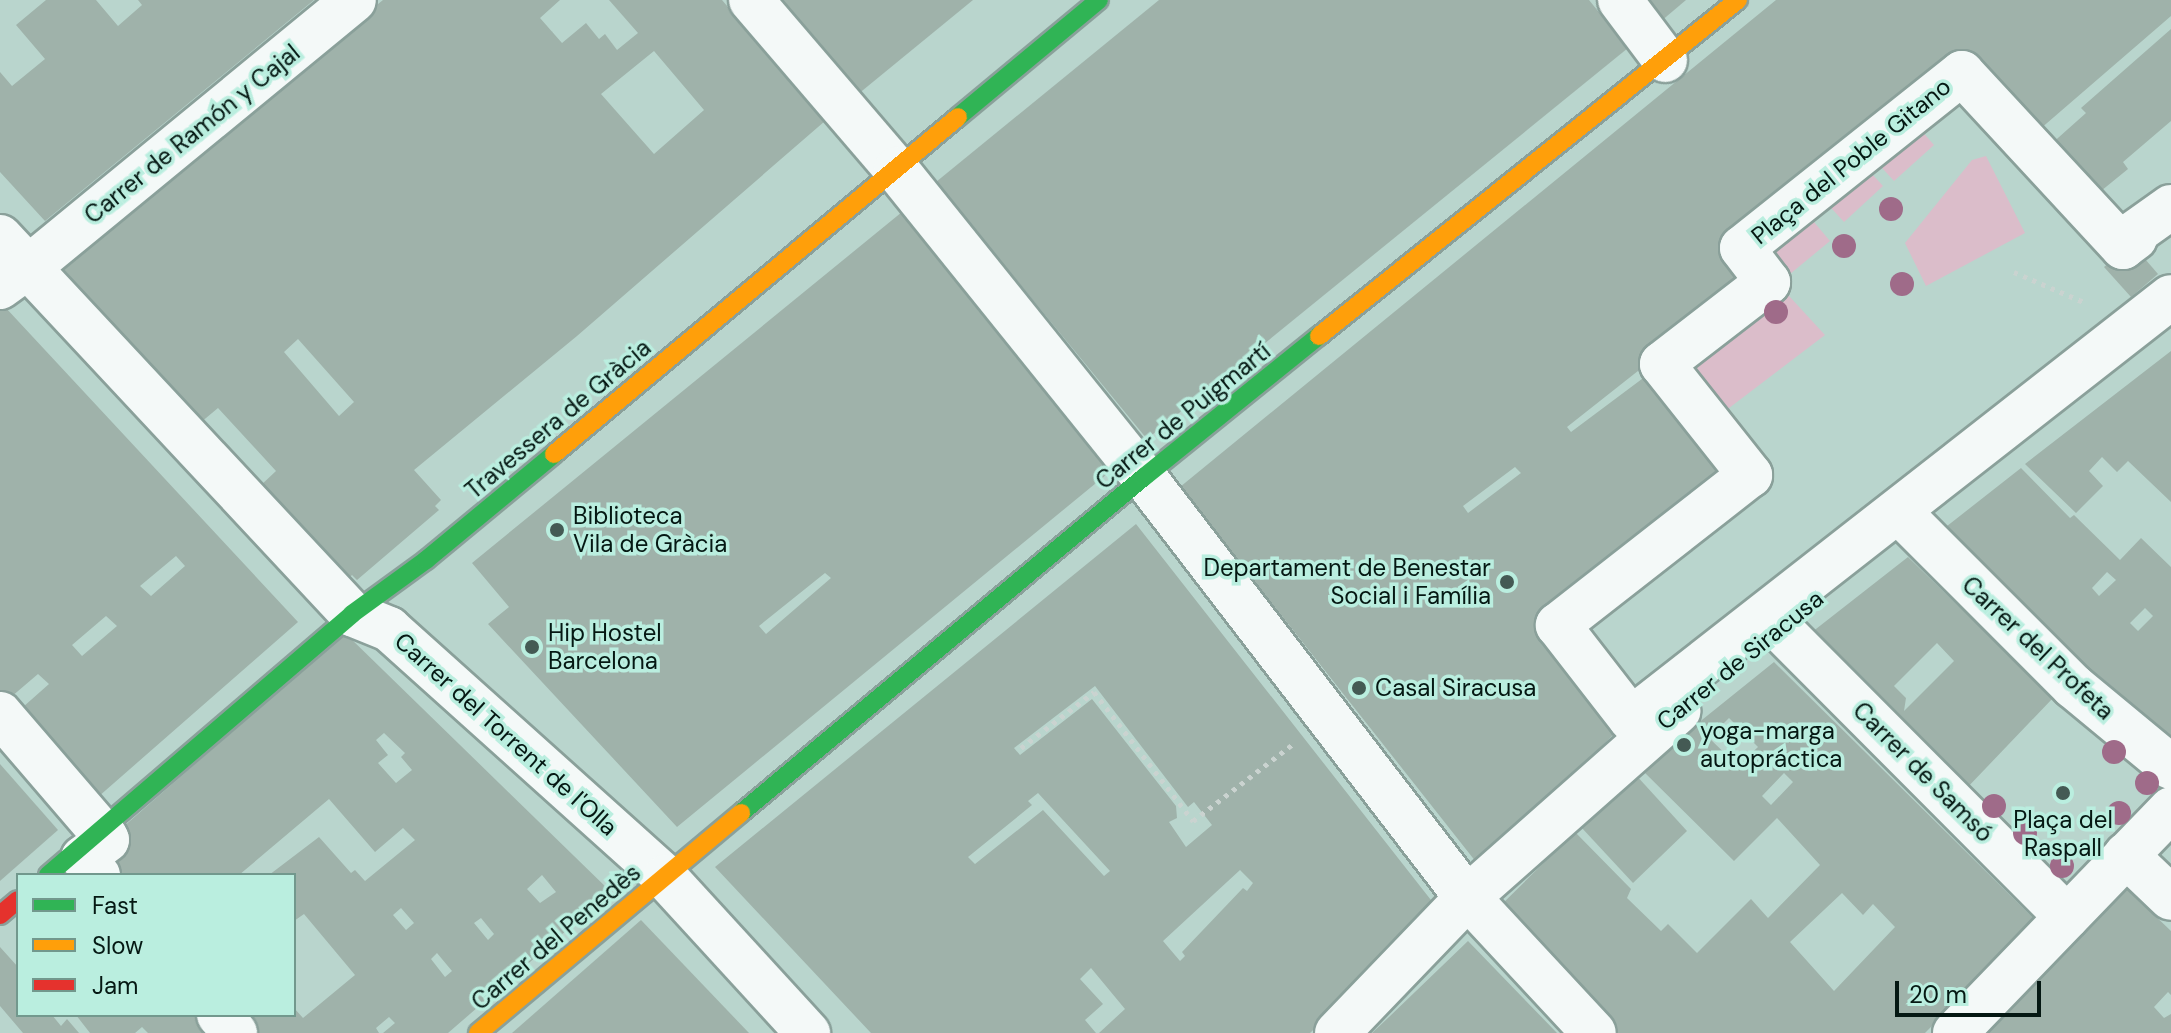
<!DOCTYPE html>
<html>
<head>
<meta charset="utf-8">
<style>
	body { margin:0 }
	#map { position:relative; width:2171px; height:1033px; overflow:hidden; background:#b9d5cd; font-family:"DM Sans",sans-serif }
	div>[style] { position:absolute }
	.green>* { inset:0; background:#dbbdca }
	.building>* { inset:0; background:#9fb2aa }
	.path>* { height:5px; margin-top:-2.5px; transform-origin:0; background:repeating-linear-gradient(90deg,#cad3d0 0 4px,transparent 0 10px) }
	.roads { filter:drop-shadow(2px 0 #8aa09a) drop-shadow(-2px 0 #8aa09a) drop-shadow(0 2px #8aa09a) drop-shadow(0 -2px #8aa09a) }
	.street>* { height:44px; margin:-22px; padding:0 22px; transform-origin:22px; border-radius:22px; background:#f4f9f8 }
	.fast>* { height:18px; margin:-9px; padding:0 9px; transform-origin:9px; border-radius:9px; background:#30b455 }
	.slow>* { height:18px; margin:-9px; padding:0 9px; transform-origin:9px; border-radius:9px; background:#ff9f0a }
	.jam>* { height:18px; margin:-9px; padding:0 9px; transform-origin:9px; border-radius:9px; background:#e5322d }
	.trees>* { width:24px; height:24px; margin:-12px; border-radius:50%; background:#9f6b89 }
	.dots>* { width:22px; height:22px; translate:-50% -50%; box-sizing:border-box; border:4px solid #baeedf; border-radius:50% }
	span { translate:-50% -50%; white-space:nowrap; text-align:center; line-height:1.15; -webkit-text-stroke:7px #baeedf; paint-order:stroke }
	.street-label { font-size:24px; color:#051813 }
	.poi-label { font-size:24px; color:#051813 }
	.left { translate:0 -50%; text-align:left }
	.right { translate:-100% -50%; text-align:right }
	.legend { position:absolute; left:16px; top:873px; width:280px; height:144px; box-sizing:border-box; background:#baeedf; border:2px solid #72988d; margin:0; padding:10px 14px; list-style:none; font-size:24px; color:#051813 }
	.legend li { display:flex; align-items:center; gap:16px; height:40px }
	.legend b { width:40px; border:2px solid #72988d }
	.scale { position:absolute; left:1895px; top:981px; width:146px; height:36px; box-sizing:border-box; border:4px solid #051813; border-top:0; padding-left:10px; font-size:24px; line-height:28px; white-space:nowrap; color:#051813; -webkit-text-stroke:6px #baeedf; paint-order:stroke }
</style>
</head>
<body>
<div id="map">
	<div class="green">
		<div style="clip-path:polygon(1913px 121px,1934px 145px,1894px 181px,1873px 158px)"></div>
		<div style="clip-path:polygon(1986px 156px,2025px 233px,1926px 286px,1905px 243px,1972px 160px)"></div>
		<div style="clip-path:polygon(1862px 163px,1883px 186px,1844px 222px,1823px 199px)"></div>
		<div style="clip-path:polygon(1803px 209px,1830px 241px,1784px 279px,1757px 247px)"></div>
		<div style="clip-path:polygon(1777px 283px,1825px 335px,1712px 421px,1667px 363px)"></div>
	</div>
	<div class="building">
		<div style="clip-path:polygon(46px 0,96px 0,118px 26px,142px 5px,138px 0,314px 0,45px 221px,0 172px,0 72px,12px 86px,45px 59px,16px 25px)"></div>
		<div style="clip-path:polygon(evenodd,383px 0,560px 0,540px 18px,562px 43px,586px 23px,599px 39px,605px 34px,617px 50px,638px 33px,609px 0,722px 0,825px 121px,577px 336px,414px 470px,441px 500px,435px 506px,439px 510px,357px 580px,352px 575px,349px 578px,259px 487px,276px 471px,218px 408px,200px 423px,58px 263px,383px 0,654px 51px,704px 110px,654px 154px,601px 94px,654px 51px,383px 0,298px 339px,354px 402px,339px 416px,284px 352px,298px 339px)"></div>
		<div style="clip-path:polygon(776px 0,973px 0,857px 95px)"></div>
		<div style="clip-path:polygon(1159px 0,1589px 0,1628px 48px,1147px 439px,936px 182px)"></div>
		<div style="clip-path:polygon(1643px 0,1686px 0,1660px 22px)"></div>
		<div style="clip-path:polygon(evenodd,1776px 0,2171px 0,2171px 16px,2025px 142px,1962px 73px,1742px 248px,1762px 273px,1567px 427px,1571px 432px,1662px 364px,1750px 475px,1558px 625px,1616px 732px,1480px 867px,1180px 487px,1776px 0,1515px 467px,1521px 473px,1468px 513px,1463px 506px,1515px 467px)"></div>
		<div style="clip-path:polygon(2171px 29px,2171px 121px,2123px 162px,2128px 169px,2085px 204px,2040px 154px,2086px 113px,2081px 108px)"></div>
		<div style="clip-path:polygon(evenodd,902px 212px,1118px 465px,677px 827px,488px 624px,509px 607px,472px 563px,902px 212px,825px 573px,831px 578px,766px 634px,759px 626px,825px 573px)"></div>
		<div style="clip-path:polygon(2132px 244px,2158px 274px,2131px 297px,2104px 267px)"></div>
		<div style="clip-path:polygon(evenodd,5px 307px,298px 622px,90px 804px,14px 715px,49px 684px,38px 674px,4px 703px,0 698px,0 311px,5px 307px,176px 556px,185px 566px,151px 596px,140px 586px,176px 556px,5px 307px,106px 616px,117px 626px,82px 656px,72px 645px,106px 616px)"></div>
		<div style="clip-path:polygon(2171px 351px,2171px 502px,2128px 461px,2117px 472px,2102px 457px,2089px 471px,2103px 486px,2076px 513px,2025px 464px)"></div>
		<div style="clip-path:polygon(evenodd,2021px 468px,2070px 518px,2074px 515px,2120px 560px,2141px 538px,2171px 567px,2171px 753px,1942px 530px,2021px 468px,2107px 572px,2116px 580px,2099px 596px,2092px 588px,2107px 572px,2021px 468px,2145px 608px,2153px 616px,2138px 631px,2130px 623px,2145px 608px)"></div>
		<div style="clip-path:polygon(evenodd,1136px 524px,1438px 909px,1310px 1033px,1099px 1033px,1125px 1009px,1091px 968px,1080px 979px,1103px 1004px,1085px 1020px,1096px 1033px,871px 1033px,715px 867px,1136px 524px,1095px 686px,1188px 807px,1194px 802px,1212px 825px,1186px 847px,1169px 822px,1177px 818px,1176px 806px,1092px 699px,1020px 755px,1014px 748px,1095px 686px,1136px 524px,1038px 793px,1110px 871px,1104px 876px,1043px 810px,975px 864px,968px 857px,1032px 805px,1028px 801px,1038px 793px,1136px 524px,1240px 870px,1253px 883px,1247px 891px,1243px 888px,1182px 952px,1185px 956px,1180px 961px,1163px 941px,1240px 870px)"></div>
		<div style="clip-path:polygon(evenodd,1908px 557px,2053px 698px,1964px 791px,1807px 636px,1908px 557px,1937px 643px,1954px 661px,1904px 711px,1906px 698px,1894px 686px,1937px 643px)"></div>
		<div style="clip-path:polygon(evenodd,345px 633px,611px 892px,448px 1033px,383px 1033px,395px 1023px,389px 1017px,376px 1028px,379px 1033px,257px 1033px,242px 1015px,294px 1015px,294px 1008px,303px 1018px,355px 975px,304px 914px,294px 921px,294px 875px,269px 875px,319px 837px,351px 873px,355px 870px,365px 881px,415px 840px,403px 828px,375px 852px,329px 799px,239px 875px,122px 875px,99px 848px,345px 633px,384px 733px,405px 753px,401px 757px,412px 770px,396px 783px,378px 763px,388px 755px,376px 740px,384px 733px,345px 633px,542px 875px,556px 892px,540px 903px,527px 889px,542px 875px,345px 633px,401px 908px,414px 923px,406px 930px,393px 915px,401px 908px,345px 633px,481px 918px,494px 934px,488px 940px,474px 923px,481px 918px,345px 633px,437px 953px,452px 971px,445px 977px,431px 959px,437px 953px)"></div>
		<div style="clip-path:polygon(evenodd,1774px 662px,2036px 921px,1925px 1033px,1614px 1033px,1495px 911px,1575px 832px,1631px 889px,1627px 898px,1661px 931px,1668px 924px,1697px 953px,1751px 899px,1768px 918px,1820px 865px,1777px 818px,1734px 861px,1641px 769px,1774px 662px,1729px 718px,1758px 747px,1738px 766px,1709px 738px,1729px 718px,1774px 662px,1784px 773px,1793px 782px,1771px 805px,1762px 796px,1784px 773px,1774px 662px,1842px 893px,1863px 915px,1873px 904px,1895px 927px,1834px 991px,1790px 942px,1842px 893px)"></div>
		<div style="clip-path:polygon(0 764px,58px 830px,0 881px)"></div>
		<div style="clip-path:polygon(1635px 774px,1687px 831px,1633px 883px,1581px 827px)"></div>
		<div style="clip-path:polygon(2126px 888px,2171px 931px,2171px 995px,2168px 992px,2154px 1007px,2164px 1018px,2171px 1014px,2171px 1033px,1987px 1033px)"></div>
		<div style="clip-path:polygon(641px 920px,749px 1033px,512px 1033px)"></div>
		<div style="clip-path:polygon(1468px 941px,1557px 1033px,1372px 1033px,1389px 1017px)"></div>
		<div style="clip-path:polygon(0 947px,18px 967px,18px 1015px,52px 1015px,61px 1026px,67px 1019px,79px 1033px,23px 1033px,0 1006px)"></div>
		<div style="clip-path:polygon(76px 1015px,194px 1015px,209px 1033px,148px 1033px,142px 1027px,135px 1033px,90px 1033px)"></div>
	</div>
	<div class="path">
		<div style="left:2014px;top:272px;width:78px;rotate:23.3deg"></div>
		<div style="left:1021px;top:748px;width:92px;rotate:-37.5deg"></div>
		<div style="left:1094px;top:692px;width:163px;rotate:52.5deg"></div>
		<div style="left:1193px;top:821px;width:126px;rotate:-37.6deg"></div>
	</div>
	<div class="roads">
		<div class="street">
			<div style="left:751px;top:0;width:223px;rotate:49.4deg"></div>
			<div style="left:896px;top:169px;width:395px;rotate:51.2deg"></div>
			<div style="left:1144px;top:477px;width:521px;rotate:52.49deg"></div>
			<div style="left:1461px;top:890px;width:195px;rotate:47.1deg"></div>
			<div style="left:1620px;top:0;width:75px;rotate:53.1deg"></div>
			<div style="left:2171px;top:207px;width:47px;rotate:144.6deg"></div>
			<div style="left:2133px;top:234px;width:4px;rotate:63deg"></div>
			<div style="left:2135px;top:238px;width:15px;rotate:143deg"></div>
			<div style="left:2123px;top:247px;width:237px;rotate:-132.8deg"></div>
			<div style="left:1962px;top:73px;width:281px;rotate:141.5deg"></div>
			<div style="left:1742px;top:248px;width:43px;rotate:52.6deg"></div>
			<div style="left:1768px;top:282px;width:134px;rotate:142.3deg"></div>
			<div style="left:1662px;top:364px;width:142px;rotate:51.6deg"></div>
			<div style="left:1750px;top:475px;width:244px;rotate:142deg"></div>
			<div style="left:1558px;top:625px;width:119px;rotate:52.2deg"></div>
			<div style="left:1631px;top:719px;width:685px;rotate:-38.01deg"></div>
			<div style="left:0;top:237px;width:516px;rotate:46.96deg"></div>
			<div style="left:352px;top:614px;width:40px;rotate:22deg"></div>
			<div style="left:389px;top:629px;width:371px;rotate:41.9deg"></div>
			<div style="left:665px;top:877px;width:212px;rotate:47.5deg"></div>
			<div style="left:0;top:287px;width:49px;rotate:-35.9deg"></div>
			<div style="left:40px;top:258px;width:406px;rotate:-39.4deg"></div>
			<div style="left:1910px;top:523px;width:231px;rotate:45deg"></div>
			<div style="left:2073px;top:686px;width:127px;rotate:39.6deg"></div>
			<div style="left:1779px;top:628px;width:408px;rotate:45.1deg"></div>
			<div style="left:0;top:714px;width:161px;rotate:49.3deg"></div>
			<div style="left:105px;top:836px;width:4px;rotate:63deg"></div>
			<div style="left:107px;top:840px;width:30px;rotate:143deg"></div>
			<div style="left:83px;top:858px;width:23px;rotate:49deg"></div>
			<div style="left:2126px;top:855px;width:62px;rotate:43.7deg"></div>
			<div style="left:219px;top:1015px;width:24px;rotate:48deg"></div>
			<div style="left:1337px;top:1033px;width:189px;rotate:-46.1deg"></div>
			<div style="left:1468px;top:897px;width:281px;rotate:-41.5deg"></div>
			<div style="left:1955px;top:1033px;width:311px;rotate:-46deg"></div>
		</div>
		<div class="fast">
			<div style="left:958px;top:117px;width:183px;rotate:-39.7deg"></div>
			<div style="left:741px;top:813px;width:525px;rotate:-39.82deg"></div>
			<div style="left:1144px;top:477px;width:225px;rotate:-38.9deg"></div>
			<div style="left:48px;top:875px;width:401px;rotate:-40.6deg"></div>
			<div style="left:352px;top:614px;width:92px;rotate:-36.1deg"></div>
			<div style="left:426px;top:560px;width:166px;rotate:-39.6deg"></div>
		</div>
		<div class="slow">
			<div style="left:1319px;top:336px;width:537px;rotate:-38.73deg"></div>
			<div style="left:554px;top:454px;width:526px;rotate:-39.83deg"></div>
			<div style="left:478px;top:1033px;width:343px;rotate:-39.9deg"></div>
		</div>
		<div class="jam">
			<div style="left:0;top:915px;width:23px;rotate:-40deg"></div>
		</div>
	</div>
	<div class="trees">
		<div style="left:1891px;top:209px"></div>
		<div style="left:1844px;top:246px"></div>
		<div style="left:1902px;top:284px"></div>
		<div style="left:1776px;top:312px"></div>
		<div style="left:2114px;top:752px"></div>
		<div style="left:2147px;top:783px"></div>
		<div style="left:1994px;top:806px"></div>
		<div style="left:2119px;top:813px"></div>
		<div style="left:2025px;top:833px"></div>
		<div style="left:2062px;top:866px"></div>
	</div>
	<div class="dots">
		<div style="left:557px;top:530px;background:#445a54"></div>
		<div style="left:1507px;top:582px;background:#445a54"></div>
		<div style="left:532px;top:647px;background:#445a54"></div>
		<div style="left:1359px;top:688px;background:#445a54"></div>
		<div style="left:1684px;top:745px;background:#445a54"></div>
		<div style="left:2063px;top:793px;background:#445a54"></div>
	</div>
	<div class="street-label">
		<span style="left:192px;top:134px;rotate:-39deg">Carrer de Ramón y Cajal</span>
		<span style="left:1851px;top:161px;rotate:-39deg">Plaça del Poble Gitano</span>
		<span style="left:1183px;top:416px;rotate:-39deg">Carrer de Puigmartí</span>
		<span style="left:558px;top:419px;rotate:-40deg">Travessera de Gràcia</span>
		<span style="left:2038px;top:648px;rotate:43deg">Carrer del Profeta</span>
		<span style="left:1740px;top:660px;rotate:-39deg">Carrer de Siracusa</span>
		<span style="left:506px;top:734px;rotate:42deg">Carrer del Torrent de l'Olla</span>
		<span style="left:1923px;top:772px;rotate:45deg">Carrer de Samsó</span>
		<span style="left:556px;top:937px;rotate:-40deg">Carrer del Penedès</span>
	</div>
	<div class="poi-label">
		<span class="left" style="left:573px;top:530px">Biblioteca<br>Vila de Gràcia</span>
		<span class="right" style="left:1491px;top:582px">Departament de Benestar<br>Social i Família</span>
		<span class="left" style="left:548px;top:647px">Hip Hostel<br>Barcelona</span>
		<span class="left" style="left:1375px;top:688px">Casal Siracusa</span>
		<span class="left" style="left:1700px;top:745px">yoga-marga<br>autopráctica</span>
		<span style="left:2063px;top:834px">Plaça del<br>Raspall</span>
	</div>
	<ul class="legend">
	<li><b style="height:10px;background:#30b455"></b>Fast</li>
	<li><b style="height:10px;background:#ff9f0a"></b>Slow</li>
	<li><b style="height:10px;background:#e5322d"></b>Jam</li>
	</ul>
	<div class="scale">20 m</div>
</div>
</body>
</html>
